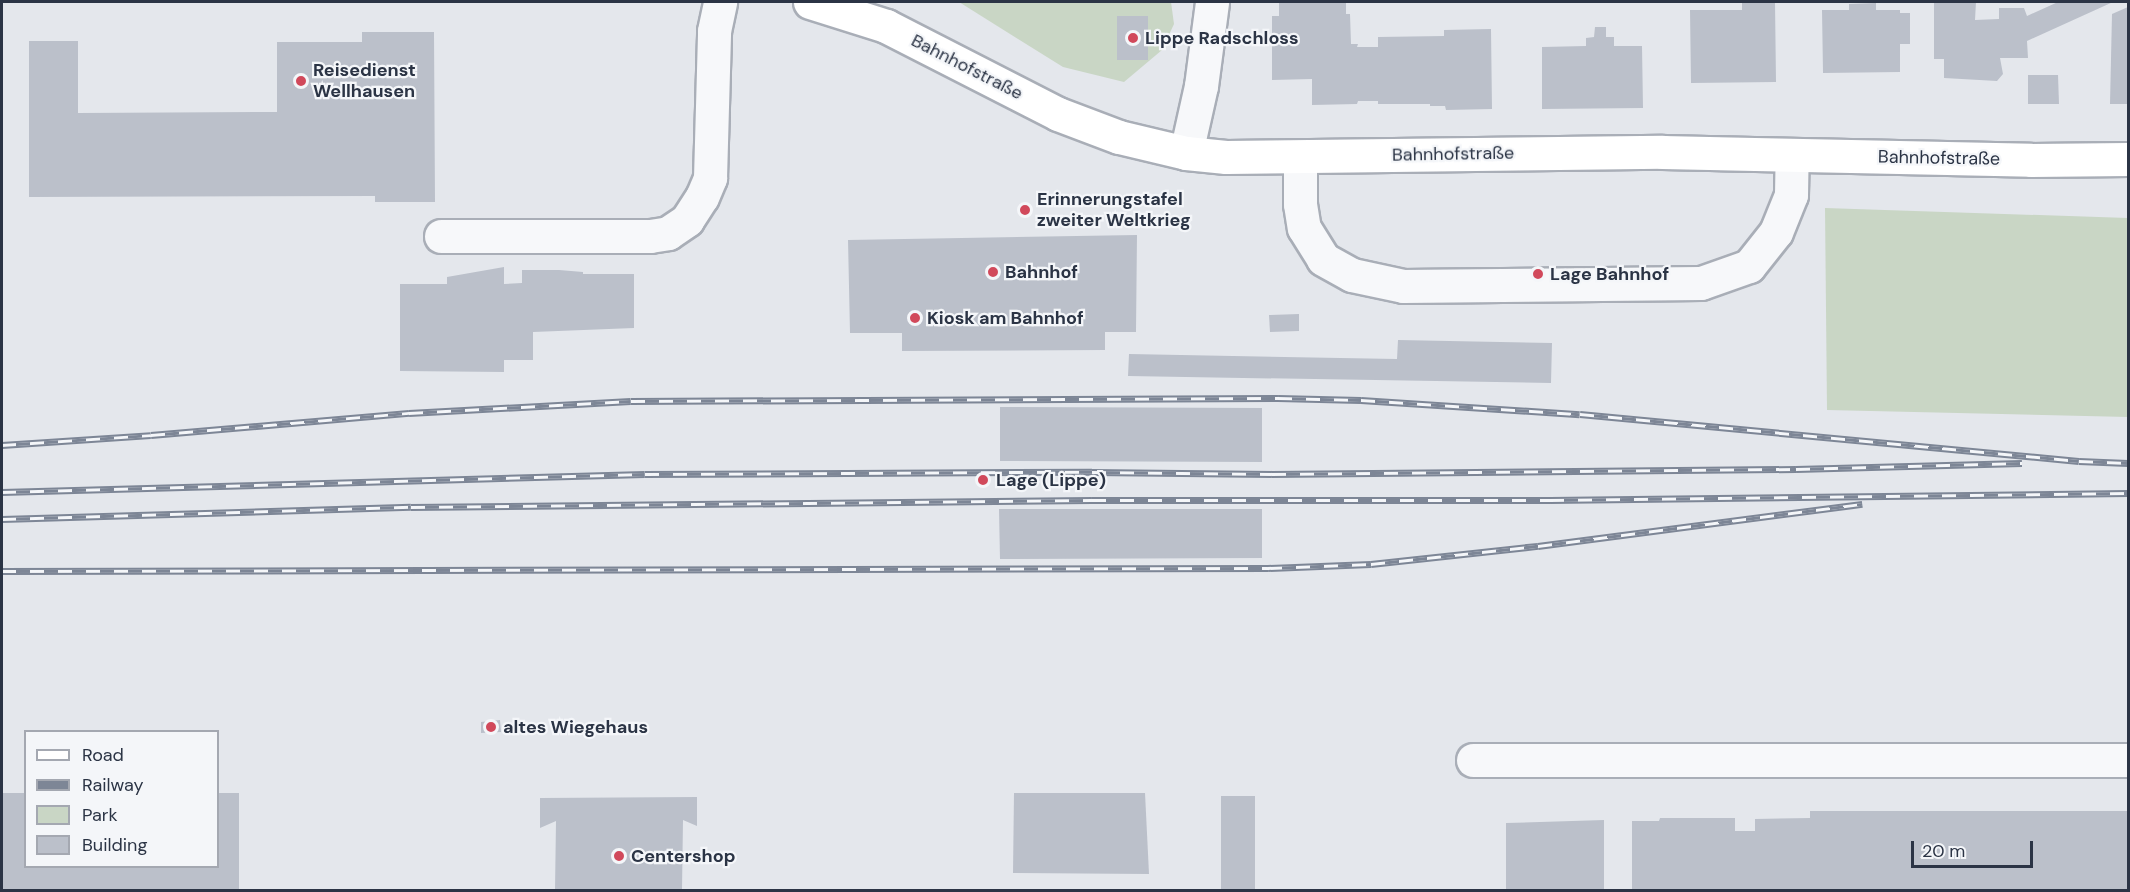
<!DOCTYPE html>
<html>
<head>
<meta charset="utf-8">
<style>
	body { margin:0 }
	#map { position:relative; width:2130px; height:892px; overflow:hidden; background:#e4e7ec; font-family:"DM Sans",sans-serif }
	div>[style] { position:absolute }
	.green>* { inset:0; background:#c9d6c5 }
	.building>* { inset:0; background:#bbc0ca }
	.roads { filter:drop-shadow(2px 0 #a9aeb7) drop-shadow(-2px 0 #a9aeb7) drop-shadow(0 2px #a9aeb7) drop-shadow(0 -2px #a9aeb7) }
	.minor>* { height:33px; margin:-16.5px; padding:0 16.5px; transform-origin:16.5px; border-radius:16.5px; background:#f7f8fa }
	.major>* { height:33px; margin:-16.5px; padding:0 16.5px; transform-origin:16.5px; border-radius:16.5px; background:#fff }
	.rail>* { height:7px; margin-top:-3.5px; transform-origin:0; background:repeating-linear-gradient(90deg,#f4f6f9 0 14px,#7d8696 0 28px); box-sizing:border-box; border-block:2px solid #7d8696 }
	.dots>* { width:16px; height:16px; translate:-50% -50%; box-sizing:border-box; border:3px solid #f4f6f9; border-radius:50% }
	span { translate:-50% -50%; white-space:nowrap; text-align:center; line-height:1.15; -webkit-text-stroke:4.5px #f4f6f9; paint-order:stroke }
	.poi-label { font-size:18px; color:#2b3445; font-weight:700 }
	.left { translate:0 -50%; text-align:left }
	.street-label { font-size:18px; color:#2b3445 }
	.frame { position:absolute; inset:0; border:3px solid #2b3445; pointer-events:none }
	.legend { position:absolute; left:24px; top:730px; width:195px; height:138px; box-sizing:border-box; background:#f4f6f9; border:2px solid #a4a8b1; margin:0; padding:8px 10px; list-style:none; font-size:18px; color:#2b3445 }
	.legend li { display:flex; align-items:center; gap:12px; height:30px }
	.legend b { width:30px; border:2px solid #a4a8b1 }
	.scale { position:absolute; left:1911px; top:841px; width:122px; height:27px; box-sizing:border-box; border:3px solid #2b3445; border-top:0; padding-left:8px; font-size:18px; line-height:21px; white-space:nowrap; color:#2b3445; -webkit-text-stroke:4px #f4f6f9; paint-order:stroke }
</style>
</head>
<body>
<div id="map">
	<div class="green">
		<div style="clip-path:polygon(959px 2px,1171px 2px,1174px 24px,1162px 50px,1124px 82px,1063px 67px)"></div>
		<div style="clip-path:polygon(1825px 208px,2128px 218px,2128px 417px,1827px 410px)"></div>
	</div>
	<div class="building">
		<div style="clip-path:polygon(1279px 2px,1346px 2px,1346px 14px,1350px 14px,1351px 44px,1358px 44px,1357px 47px,1378px 47px,1378px 37px,1444px 36px,1444px 30px,1491px 29px,1492px 109px,1446px 110px,1445px 106px,1430px 106px,1430px 104px,1378px 104px,1378px 101px,1358px 101px,1357px 104px,1312px 105px,1312px 79px,1272px 80px,1272px 16px,1279px 16px)"></div>
		<div style="clip-path:polygon(1742px 2px,1775px 2px,1776px 82px,1691px 83px,1690px 10px,1742px 10px)"></div>
		<div style="clip-path:polygon(1934px 2px,1976px 2px,1975px 20px,1999px 19px,1999px 8px,2024px 8px,2027px 16px,2058px 2px,2113px 2px,2027px 41px,2028px 58px,2000px 58px,2003px 74px,1997px 81px,1944px 78px,1944px 59px,1934px 59px)"></div>
		<div style="clip-path:polygon(1876px 3px,1876px 10px,1900px 10px,1900px 13px,1910px 13px,1910px 44px,1900px 44px,1900px 72px,1823px 73px,1822px 10px,1849px 10px,1849px 4px)"></div>
		<div style="clip-path:polygon(2128px 7px,2128px 104px,2110px 104px,2112px 14px)"></div>
		<div style="clip-path:polygon(1117px 16px,1148px 16px,1148px 60px,1117px 60px)"></div>
		<div style="clip-path:polygon(1595px 27px,1606px 27px,1606px 37px,1614px 37px,1614px 46px,1642px 46px,1643px 108px,1542px 109px,1542px 47px,1586px 46px,1586px 38px,1594px 37px)"></div>
		<div style="clip-path:polygon(362px 32px,434px 32px,435px 202px,375px 202px,375px 196px,29px 197px,29px 41px,78px 41px,78px 113px,277px 112px,277px 42px,362px 42px)"></div>
		<div style="clip-path:polygon(2028px 75px,2058px 75px,2059px 104px,2028px 104px)"></div>
		<div style="clip-path:polygon(1137px 235px,1136px 332px,1105px 332px,1105px 350px,902px 351px,902px 333px,850px 333px,848px 240px)"></div>
		<div style="clip-path:polygon(504px 267px,504px 284px,522px 283px,522px 270px,559px 270px,583px 272px,583px 274px,634px 274px,634px 328px,533px 332px,533px 360px,504px 360px,504px 372px,400px 371px,400px 284px,447px 284px,447px 277px)"></div>
		<div style="clip-path:polygon(1299px 314px,1299px 331px,1270px 332px,1269px 315px)"></div>
		<div style="clip-path:polygon(1398px 340px,1552px 343px,1551px 383px,1128px 376px,1129px 354px,1397px 359px)"></div>
		<div style="clip-path:polygon(1000px 407px,1262px 408px,1262px 462px,1000px 461px)"></div>
		<div style="clip-path:polygon(999px 509px,1262px 509px,1262px 558px,1000px 559px)"></div>
		<div style="clip-path:polygon(500px 720px,501px 732px,481px 733px,481px 722px)"></div>
		<div style="clip-path:polygon(2px 793px,26px 793px,26px 866px,218px 866px,218px 793px,239px 793px,239px 890px,2px 890px)"></div>
		<div style="clip-path:polygon(1014px 793px,1145px 793px,1149px 874px,1013px 873px)"></div>
		<div style="clip-path:polygon(1221px 796px,1255px 796px,1255px 890px,1221px 890px)"></div>
		<div style="clip-path:polygon(697px 797px,697px 826px,683px 820px,682px 890px,555px 890px,556px 821px,540px 828px,540px 798px)"></div>
		<div style="clip-path:polygon(1810px 811px,2128px 811px,2128px 890px,1632px 890px,1632px 821px,1659px 821px,1660px 818px,1735px 818px,1735px 831px,1755px 831px,1755px 819px,1810px 818px)"></div>
		<div style="clip-path:polygon(1604px 820px,1604px 890px,1506px 890px,1506px 823px)"></div>
	</div>
	<div class="roads">
		<div class="minor">
			<div style="left:1186px;top:153px;width:69px;rotate:-77.4deg"></div>
			<div style="left:1201px;top:86px;width:85px;rotate:-82.5deg"></div>
			<div style="left:1300px;top:157px;width:47px;rotate:90deg"></div>
			<div style="left:1300px;top:204px;width:24px;rotate:81deg"></div>
			<div style="left:1304px;top:228px;width:36px;rotate:58deg"></div>
			<div style="left:1323px;top:259px;width:33px;rotate:29deg"></div>
			<div style="left:1352px;top:275px;width:52px;rotate:12.2deg"></div>
			<div style="left:1403px;top:286px;width:298px;rotate:-0.6deg"></div>
			<div style="left:1701px;top:283px;width:51px;rotate:-19.5deg"></div>
			<div style="left:1749px;top:266px;width:43px;rotate:-51.5deg"></div>
			<div style="left:1776px;top:232px;width:40px;rotate:-68deg"></div>
			<div style="left:1791px;top:195px;width:39px;rotate:-89deg"></div>
			<div style="left:441px;top:236px;width:209px"></div>
			<div style="left:650px;top:236px;width:18px;rotate:-9deg"></div>
			<div style="left:668px;top:233px;width:23px;rotate:-34deg"></div>
			<div style="left:687px;top:220px;width:27px;rotate:-57deg"></div>
			<div style="left:702px;top:197px;width:21px;rotate:-67deg"></div>
			<div style="left:710px;top:178px;width:147px;rotate:-88.4deg"></div>
			<div style="left:714px;top:31px;width:30px;rotate:-78deg"></div>
			<div style="left:1473px;top:760px;width:655px"></div>
		</div>
		<div class="major">
			<div style="left:810px;top:2px;width:80px;rotate:17.5deg"></div>
			<div style="left:886px;top:26px;width:193px;rotate:27.1deg"></div>
			<div style="left:1058px;top:114px;width:65px;rotate:20.7deg"></div>
			<div style="left:1119px;top:137px;width:69px;rotate:13.4deg"></div>
			<div style="left:1186px;top:153px;width:40px;rotate:5.7deg"></div>
			<div style="left:1226px;top:157px;width:436px;rotate:-0.7deg"></div>
			<div style="left:1662px;top:152px;width:369px;rotate:1.2deg"></div>
			<div style="left:2031px;top:160px;width:97px;rotate:-0.6deg"></div>
		</div>
	</div>
	<div class="rail">
		<div style="left:2px;top:445px;width:149px;rotate:-3.8deg"></div>
		<div style="left:151px;top:435px;width:259px;rotate:-4.9deg"></div>
		<div style="left:409px;top:413px;width:222px;rotate:-3.1deg"></div>
		<div style="left:631px;top:401px;width:647px;rotate:-0.27deg"></div>
		<div style="left:1278px;top:398px;width:83px;rotate:1.4deg"></div>
		<div style="left:1361px;top:400px;width:219px;rotate:3.7deg"></div>
		<div style="left:1580px;top:414px;width:501px;rotate:5.38deg"></div>
		<div style="left:2079px;top:461px;width:49px;rotate:2.3deg"></div>
		<div style="left:2px;top:492px;width:643px;rotate:-1.6deg"></div>
		<div style="left:645px;top:474px;width:447px;rotate:-0.3deg"></div>
		<div style="left:1092px;top:472px;width:180px;rotate:0.6deg"></div>
		<div style="left:1272px;top:474px;width:524px;rotate:-0.55deg"></div>
		<div style="left:1796px;top:469px;width:226px;rotate:-1.5deg"></div>
		<div style="left:2px;top:519px;width:409px;rotate:-1.7deg"></div>
		<div style="left:411px;top:507px;width:681px;rotate:-0.59deg"></div>
		<div style="left:1092px;top:500px;width:458px"></div>
		<div style="left:1550px;top:500px;width:578px;rotate:-0.69deg"></div>
		<div style="left:2px;top:571px;width:1266px;rotate:-0.14deg"></div>
		<div style="left:1268px;top:568px;width:103px;rotate:-2.2deg"></div>
		<div style="left:1371px;top:564px;width:168px;rotate:-6.2deg"></div>
		<div style="left:1538px;top:546px;width:327px;rotate:-7.4deg"></div>
	</div>
	<div class="dots">
		<div style="left:1133px;top:38px;background:#d1495b"></div>
		<div style="left:301px;top:81px;background:#d1495b"></div>
		<div style="left:1025px;top:210px;background:#d1495b"></div>
		<div style="left:993px;top:272px;background:#d1495b"></div>
		<div style="left:1538px;top:274px;background:#d1495b"></div>
		<div style="left:915px;top:318px;background:#d1495b"></div>
		<div style="left:983px;top:480px;background:#d1495b"></div>
		<div style="left:491px;top:727px;background:#d1495b"></div>
		<div style="left:619px;top:856px;background:#d1495b"></div>
	</div>
	<div class="poi-label">
		<span class="left" style="left:1145px;top:38px">Lippe Radschloss</span>
		<span class="left" style="left:313px;top:81px">Reisedienst<br>Wellhausen</span>
		<span class="left" style="left:1037px;top:210px">Erinnerungstafel<br>zweiter Weltkrieg</span>
		<span class="left" style="left:1005px;top:272px">Bahnhof</span>
		<span class="left" style="left:1550px;top:274px">Lage Bahnhof</span>
		<span class="left" style="left:927px;top:318px">Kiosk am Bahnhof</span>
		<span class="left" style="left:996px;top:480px">Lage (Lippe)</span>
		<span class="left" style="left:503px;top:727px">altes Wiegehaus</span>
		<span class="left" style="left:631px;top:856px">Centershop</span>
	</div>
	<div class="street-label">
		<span style="left:967px;top:67px;rotate:27deg">Bahnhofstraße</span>
		<span style="left:1453px;top:154px;rotate:-1deg">Bahnhofstraße</span>
		<span style="left:1939px;top:158px;rotate:1deg">Bahnhofstraße</span>
	</div>
	<div class="frame"></div>
	<ul class="legend">
	<li><b style="height:8px;background:#fff"></b>Road</li>
	<li><b style="height:8px;background:#7d8696"></b>Railway</li>
	<li><b style="height:16px;background:#c9d6c5"></b>Park</li>
	<li><b style="height:16px;background:#bbc0ca"></b>Building</li>
	</ul>
	<div class="scale">20 m</div>
</div>
</body>
</html>
